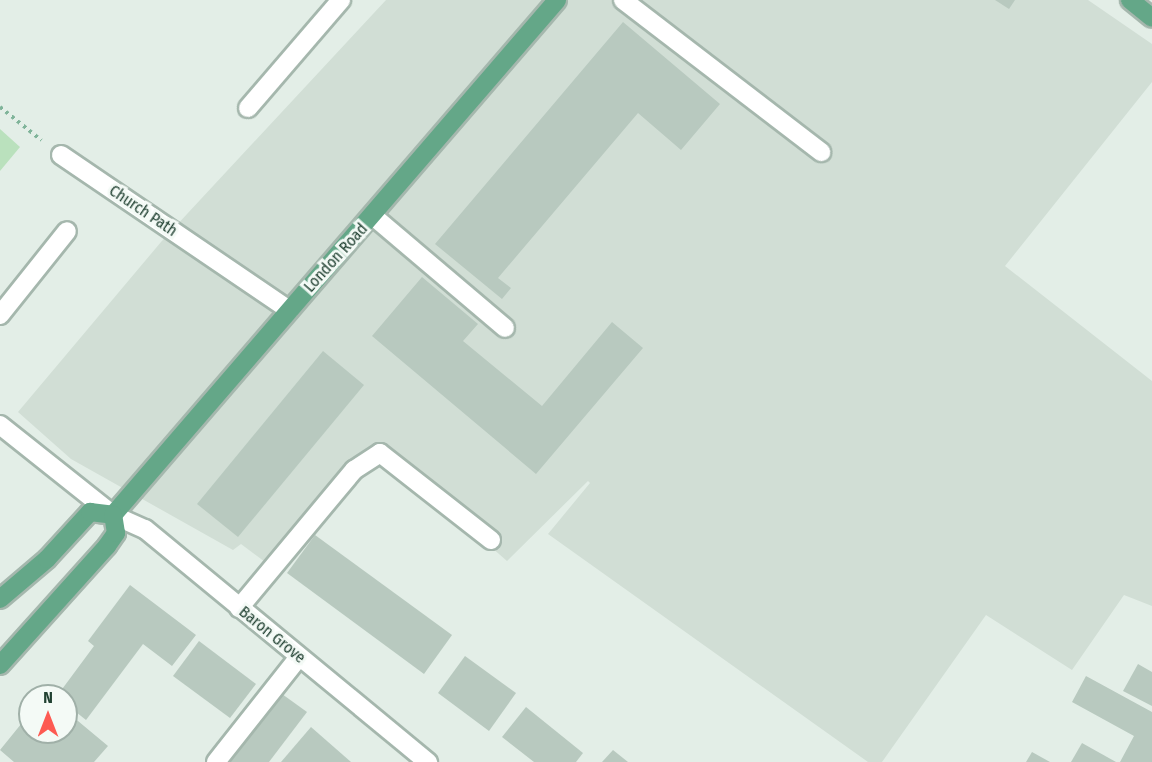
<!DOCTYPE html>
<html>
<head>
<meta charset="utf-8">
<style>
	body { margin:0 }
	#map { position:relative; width:1152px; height:762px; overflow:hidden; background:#e3eee7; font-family:"Fira Sans Condensed",sans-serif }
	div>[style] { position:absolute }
	.built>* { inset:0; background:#d1ded5 }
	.green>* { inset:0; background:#bae1bd }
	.building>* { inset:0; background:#b8c9bf }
	.path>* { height:4px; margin-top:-2px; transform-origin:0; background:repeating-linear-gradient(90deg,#80b49a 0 3px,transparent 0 7.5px) }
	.roads { filter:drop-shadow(2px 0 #a5b7ad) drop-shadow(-2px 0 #a5b7ad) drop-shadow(0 2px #a5b7ad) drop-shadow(0 -2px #a5b7ad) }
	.minor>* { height:18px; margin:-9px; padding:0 9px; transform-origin:9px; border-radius:9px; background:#fff }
	.major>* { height:18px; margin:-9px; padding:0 9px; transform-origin:9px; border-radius:9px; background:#64a788 }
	span { translate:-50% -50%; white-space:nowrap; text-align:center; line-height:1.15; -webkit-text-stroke:6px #f4faf6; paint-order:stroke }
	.street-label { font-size:16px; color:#214132 }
	.north { position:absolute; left:18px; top:684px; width:60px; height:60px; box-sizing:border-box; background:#f4faf6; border:2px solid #a0b0a8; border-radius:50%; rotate:0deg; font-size:16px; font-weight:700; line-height:24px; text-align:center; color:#214132 }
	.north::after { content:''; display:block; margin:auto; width:21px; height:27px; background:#fd5a52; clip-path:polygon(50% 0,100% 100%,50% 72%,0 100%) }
</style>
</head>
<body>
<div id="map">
	<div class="built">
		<div style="clip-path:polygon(386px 0,1088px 0,1152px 44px,1152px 82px,1005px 266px,1152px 381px,1152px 606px,1124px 595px,1072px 670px,986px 615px,882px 762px,868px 762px,548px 534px,590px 483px,588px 481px,507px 561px,380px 450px,276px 570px,241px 544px,233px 550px,71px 459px,18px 412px,161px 242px)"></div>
	</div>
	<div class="green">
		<div style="clip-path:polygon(0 129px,20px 147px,0 171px)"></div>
	</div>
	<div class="building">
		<div style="clip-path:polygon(995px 0,1015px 0,1009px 9px)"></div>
		<div style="clip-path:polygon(623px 22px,720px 104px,681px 150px,638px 113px,498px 278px,511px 288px,502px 299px,435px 244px)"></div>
		<div style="clip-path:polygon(422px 277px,478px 324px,463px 341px,542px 406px,612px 322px,643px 348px,536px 474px,372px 336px)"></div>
		<div style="clip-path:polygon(323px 351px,364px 385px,238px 537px,197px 504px)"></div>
		<div style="clip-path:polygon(315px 535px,452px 635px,424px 674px,287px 573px)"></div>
		<div style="clip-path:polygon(130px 585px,196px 635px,172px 666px,143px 644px,86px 720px,66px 704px,66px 696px,57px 696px,94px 646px,88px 641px)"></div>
		<div style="clip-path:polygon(199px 641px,256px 684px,230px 718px,173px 676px)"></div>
		<div style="clip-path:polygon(465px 656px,516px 693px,489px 731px,438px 693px)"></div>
		<div style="clip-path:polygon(1138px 664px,1152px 672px,1152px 706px,1123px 691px)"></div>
		<div style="clip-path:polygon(1086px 676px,1152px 712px,1152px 762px,1120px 762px,1134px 736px,1072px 702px)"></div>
		<div style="clip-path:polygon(282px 694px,307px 712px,269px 762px,230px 762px)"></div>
		<div style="clip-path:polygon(526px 707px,583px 753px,576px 762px,534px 762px,502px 737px)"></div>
		<div style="clip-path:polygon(66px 711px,108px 746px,94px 762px,14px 762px,0 750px,30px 713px,30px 732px,66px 732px)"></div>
		<div style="clip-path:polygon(311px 727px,351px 762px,281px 762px)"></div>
		<div style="clip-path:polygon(1082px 743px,1116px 762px,1071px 762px)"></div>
		<div style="clip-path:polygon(613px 750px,628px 762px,602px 762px)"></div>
		<div style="clip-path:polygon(1032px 752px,1050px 762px,1026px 762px)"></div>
	</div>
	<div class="path">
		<div style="left:0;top:107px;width:53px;rotate:38.8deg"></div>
	</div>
	<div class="roads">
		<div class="minor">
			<div style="left:623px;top:0;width:250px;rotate:37.5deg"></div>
			<div style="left:248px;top:108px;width:143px;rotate:-49.3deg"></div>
			<div style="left:61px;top:155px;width:276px;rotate:34.2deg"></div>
			<div style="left:373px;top:216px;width:173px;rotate:40.3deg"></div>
			<div style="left:0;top:315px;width:107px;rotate:-51.4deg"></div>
			<div style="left:0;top:425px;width:144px;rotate:38.5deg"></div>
			<div style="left:113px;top:515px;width:35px;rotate:24deg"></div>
			<div style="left:145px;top:529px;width:367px;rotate:39.5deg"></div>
			<div style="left:239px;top:608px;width:180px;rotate:-50.2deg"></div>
			<div style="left:354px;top:470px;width:31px;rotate:-33deg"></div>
			<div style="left:380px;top:453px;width:141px;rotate:38.1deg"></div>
			<div style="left:216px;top:762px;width:134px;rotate:-51.7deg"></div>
		</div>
		<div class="major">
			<div style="left:1130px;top:0;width:28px;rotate:39deg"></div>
			<div style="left:113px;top:515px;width:680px;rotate:-49.23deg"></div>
			<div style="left:0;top:599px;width:62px;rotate:-40.4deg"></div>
			<div style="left:47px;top:559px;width:64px;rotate:-47.5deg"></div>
			<div style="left:90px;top:512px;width:23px;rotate:7deg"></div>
			<div style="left:0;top:665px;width:160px;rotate:-48deg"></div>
			<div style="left:107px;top:546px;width:16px;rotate:-55deg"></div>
			<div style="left:116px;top:533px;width:18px;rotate:-99deg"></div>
		</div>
	</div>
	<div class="street-label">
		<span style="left:143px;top:211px;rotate:34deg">Church Path</span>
		<span style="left:336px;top:258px;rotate:-48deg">London Road</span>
		<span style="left:272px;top:635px;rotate:39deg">Baron Grove</span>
	</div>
	<div class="north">N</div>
</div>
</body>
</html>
